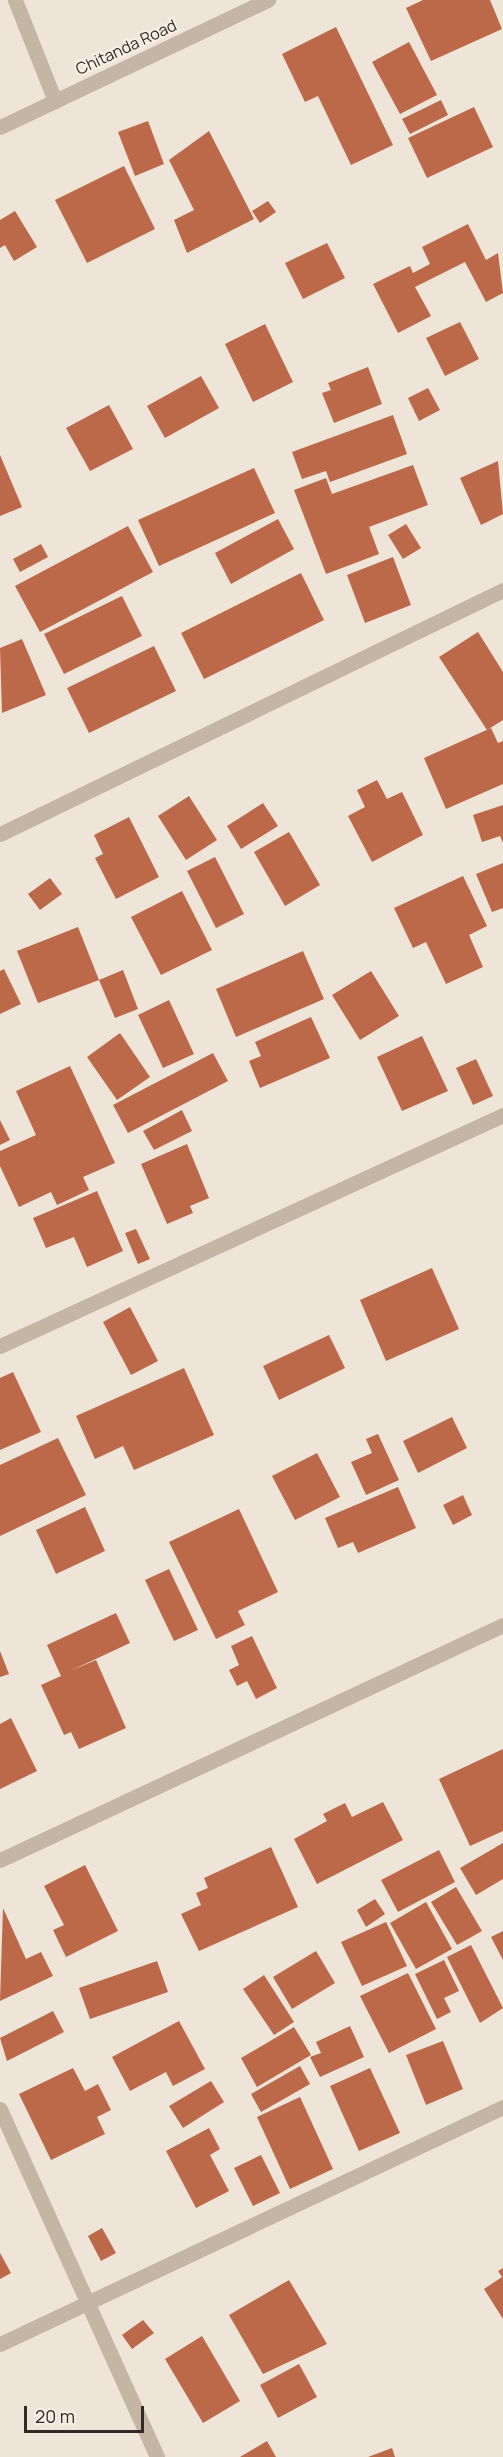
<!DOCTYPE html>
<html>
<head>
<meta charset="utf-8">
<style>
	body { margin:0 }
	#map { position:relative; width:503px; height:2457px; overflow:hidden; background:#eee5d8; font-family:Manrope,sans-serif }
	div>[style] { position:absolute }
	.building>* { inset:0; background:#bb6949 }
	.minor>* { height:15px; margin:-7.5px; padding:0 7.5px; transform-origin:7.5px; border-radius:7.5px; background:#c5b5a5 }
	span { translate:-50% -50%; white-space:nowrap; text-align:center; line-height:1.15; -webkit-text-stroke:4.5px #f7efe4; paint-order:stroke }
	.street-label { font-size:16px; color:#312a26 }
	.scale { position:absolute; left:24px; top:2406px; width:120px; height:27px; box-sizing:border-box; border:3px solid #312a26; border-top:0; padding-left:8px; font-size:18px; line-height:21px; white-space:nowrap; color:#312a26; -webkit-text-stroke:4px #f7efe4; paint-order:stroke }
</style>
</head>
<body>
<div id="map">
	<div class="building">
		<div style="clip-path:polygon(423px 0,490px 0,502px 29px,431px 61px,406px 8px)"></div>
		<div style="clip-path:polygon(336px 27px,393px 145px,351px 165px,318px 96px,305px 102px,282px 54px)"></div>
		<div style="clip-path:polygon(409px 42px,437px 95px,400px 114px,372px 62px)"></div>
		<div style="clip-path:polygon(441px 100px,448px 115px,410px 134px,402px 119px)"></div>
		<div style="clip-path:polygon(474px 107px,493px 147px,427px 178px,408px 138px)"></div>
		<div style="clip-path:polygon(148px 121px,164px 164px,135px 176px,118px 132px)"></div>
		<div style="clip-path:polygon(209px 131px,254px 219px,187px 253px,174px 220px,194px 210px,169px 160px)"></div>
		<div style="clip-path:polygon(124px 166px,155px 229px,87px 263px,55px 200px)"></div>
		<div style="clip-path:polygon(268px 201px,276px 212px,260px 223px,252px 211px)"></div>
		<div style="clip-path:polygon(15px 211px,37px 247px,14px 261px,5px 245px,0 248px,0 220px)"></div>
		<div style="clip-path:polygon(468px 224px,486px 260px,498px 253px,503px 293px,486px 302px,465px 262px,415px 287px,431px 316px,398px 333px,373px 284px,410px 266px,413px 273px,430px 264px,422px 247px)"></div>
		<div style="clip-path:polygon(327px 243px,345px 278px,303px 299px,285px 263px)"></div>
		<div style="clip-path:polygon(460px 322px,479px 359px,445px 376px,426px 338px)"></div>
		<div style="clip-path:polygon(265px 324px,293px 382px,253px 402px,225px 344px)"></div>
		<div style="clip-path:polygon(368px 367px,382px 404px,334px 423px,322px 393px,331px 390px,328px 383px)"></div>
		<div style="clip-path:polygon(201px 376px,219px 408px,165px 438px,147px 406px)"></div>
		<div style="clip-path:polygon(428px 388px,440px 410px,419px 421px,408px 398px)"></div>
		<div style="clip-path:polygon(109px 405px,133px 449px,90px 471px,66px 428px)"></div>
		<div style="clip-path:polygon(393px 415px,407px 454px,330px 482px,326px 471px,302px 479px,292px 452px)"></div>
		<div style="clip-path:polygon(0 455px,22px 507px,0 516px)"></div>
		<div style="clip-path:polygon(498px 461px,503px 514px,481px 525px,460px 478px)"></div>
		<div style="clip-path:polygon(413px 465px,428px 505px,369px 527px,379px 554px,326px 574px,294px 490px,326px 478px,332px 494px)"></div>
		<div style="clip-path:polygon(254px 468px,275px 513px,159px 566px,138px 520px)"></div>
		<div style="clip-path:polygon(278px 519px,294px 549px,231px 584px,215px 553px)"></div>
		<div style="clip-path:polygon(406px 524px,421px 548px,403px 559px,388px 535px)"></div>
		<div style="clip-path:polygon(128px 526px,153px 572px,40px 632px,15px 586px)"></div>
		<div style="clip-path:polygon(41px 544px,48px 557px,20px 572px,13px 559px)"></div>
		<div style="clip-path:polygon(393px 557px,411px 605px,365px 623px,347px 575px)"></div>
		<div style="clip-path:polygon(301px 573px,324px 620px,204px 679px,181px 633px)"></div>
		<div style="clip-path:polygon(122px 596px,142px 636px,64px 674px,44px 634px)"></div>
		<div style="clip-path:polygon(478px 632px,503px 672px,503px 720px,487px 730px,439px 657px)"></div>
		<div style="clip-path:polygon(22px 639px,46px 695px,2px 713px,0 648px)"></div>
		<div style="clip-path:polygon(154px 646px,176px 691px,89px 733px,67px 688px)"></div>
		<div style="clip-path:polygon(491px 728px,498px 743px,503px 741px,503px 784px,446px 809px,424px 758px)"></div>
		<div style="clip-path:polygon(377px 780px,387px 799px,402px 792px,423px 835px,372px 862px,348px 816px,365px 807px,357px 790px)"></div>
		<div style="clip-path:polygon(189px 796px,217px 840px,186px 860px,158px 816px)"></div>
		<div style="clip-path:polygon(263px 803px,278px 826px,241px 849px,227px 826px)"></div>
		<div style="clip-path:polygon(503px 805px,503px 843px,500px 836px,482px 842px,473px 815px)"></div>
		<div style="clip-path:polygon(129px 817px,159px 877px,116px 899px,95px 858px,103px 854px,94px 835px)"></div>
		<div style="clip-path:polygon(289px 832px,320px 885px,285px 906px,254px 852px)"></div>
		<div style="clip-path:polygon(215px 857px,244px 914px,216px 928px,187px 871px)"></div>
		<div style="clip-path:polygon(503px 863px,503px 908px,492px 912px,476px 874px)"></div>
		<div style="clip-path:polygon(463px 876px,487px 926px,469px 935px,483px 967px,446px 984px,426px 942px,413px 948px,394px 908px)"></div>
		<div style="clip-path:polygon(50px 878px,62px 894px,40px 910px,28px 894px)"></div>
		<div style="clip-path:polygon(182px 891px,212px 950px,161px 975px,131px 917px)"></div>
		<div style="clip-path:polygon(78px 927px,99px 980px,38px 1003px,17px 951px)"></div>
		<div style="clip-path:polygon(303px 951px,324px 999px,236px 1037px,216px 989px)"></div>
		<div style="clip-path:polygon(4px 969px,21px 1004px,0 1014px,0 971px)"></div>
		<div style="clip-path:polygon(123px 970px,138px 1009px,115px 1018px,99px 980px)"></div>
		<div style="clip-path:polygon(371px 971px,399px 1016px,360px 1040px,332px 995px)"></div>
		<div style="clip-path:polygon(169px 1000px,194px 1054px,163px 1068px,138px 1015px)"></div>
		<div style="clip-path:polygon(311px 1017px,330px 1058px,260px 1088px,249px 1061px,261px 1056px,255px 1042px)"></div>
		<div style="clip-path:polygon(120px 1033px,150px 1077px,117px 1100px,87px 1057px)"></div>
		<div style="clip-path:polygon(422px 1036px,448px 1091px,402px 1111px,377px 1057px)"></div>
		<div style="clip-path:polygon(213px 1053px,228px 1081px,128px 1133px,113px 1105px)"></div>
		<div style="clip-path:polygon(476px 1059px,493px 1096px,473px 1105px,456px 1068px)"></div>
		<div style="clip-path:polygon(70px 1066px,115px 1163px,83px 1177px,89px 1190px,57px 1205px,51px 1192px,19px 1207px,0 1166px,0 1151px,36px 1135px,16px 1091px)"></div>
		<div style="clip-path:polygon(182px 1110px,192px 1131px,154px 1150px,143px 1131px)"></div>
		<div style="clip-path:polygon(0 1120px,10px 1140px,0 1145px)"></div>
		<div style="clip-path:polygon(187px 1144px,209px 1198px,190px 1206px,193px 1213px,167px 1224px,141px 1164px)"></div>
		<div style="clip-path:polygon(97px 1191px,123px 1251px,87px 1267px,74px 1237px,46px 1248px,33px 1218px)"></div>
		<div style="clip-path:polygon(136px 1229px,150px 1259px,138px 1264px,125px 1233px)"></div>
		<div style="clip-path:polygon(432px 1268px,459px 1329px,386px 1361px,360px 1300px)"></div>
		<div style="clip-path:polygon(130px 1307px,158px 1361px,131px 1375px,103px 1322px)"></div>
		<div style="clip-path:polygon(329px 1335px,345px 1368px,279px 1400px,263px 1366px)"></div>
		<div style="clip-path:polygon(184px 1368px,214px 1435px,134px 1470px,123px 1446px,95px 1459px,76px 1416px)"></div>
		<div style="clip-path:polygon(13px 1372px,41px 1432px,0 1450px,0 1378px)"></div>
		<div style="clip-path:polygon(452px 1417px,467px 1448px,418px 1473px,403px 1441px)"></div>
		<div style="clip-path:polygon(378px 1434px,399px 1480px,366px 1495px,351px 1462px,372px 1453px,366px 1439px)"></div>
		<div style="clip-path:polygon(58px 1438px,86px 1495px,0 1536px,0 1465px)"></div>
		<div style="clip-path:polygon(317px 1453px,340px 1497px,295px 1520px,272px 1476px)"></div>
		<div style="clip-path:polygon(398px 1487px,416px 1528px,358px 1553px,353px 1542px,338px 1548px,325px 1518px)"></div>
		<div style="clip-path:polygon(463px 1495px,472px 1515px,453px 1525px,443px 1505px)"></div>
		<div style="clip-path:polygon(85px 1507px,105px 1551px,56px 1574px,36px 1530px)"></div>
		<div style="clip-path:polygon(239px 1509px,278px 1592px,238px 1611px,245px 1625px,216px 1639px,169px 1542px)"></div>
		<div style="clip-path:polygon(169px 1569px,198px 1630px,174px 1641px,145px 1580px)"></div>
		<div style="clip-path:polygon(116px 1613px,130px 1643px,70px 1671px,96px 1660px,126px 1728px,79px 1749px,71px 1732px,64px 1735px,41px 1685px,61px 1676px,47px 1645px)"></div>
		<div style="clip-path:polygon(252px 1636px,277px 1688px,256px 1699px,247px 1681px,237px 1686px,229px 1670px,239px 1665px,231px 1646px)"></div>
		<div style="clip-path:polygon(0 1651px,9px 1674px,0 1677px)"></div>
		<div style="clip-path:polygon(11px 1718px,37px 1771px,0 1789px,0 1724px)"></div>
		<div style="clip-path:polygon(503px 1749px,503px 1831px,470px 1846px,439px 1779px)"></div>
		<div style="clip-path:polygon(383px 1802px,403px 1840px,317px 1884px,294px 1839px,327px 1821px,323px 1814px,345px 1803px,352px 1817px)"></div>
		<div style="clip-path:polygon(503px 1843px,503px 1879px,476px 1895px,460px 1868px)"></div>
		<div style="clip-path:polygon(271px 1847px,298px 1907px,199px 1951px,181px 1914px,201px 1905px,196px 1893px,208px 1888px,204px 1878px)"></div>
		<div style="clip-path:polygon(439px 1850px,455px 1882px,398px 1912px,381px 1880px)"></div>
		<div style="clip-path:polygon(85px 1865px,118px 1931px,66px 1957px,53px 1930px,64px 1925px,44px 1886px)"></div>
		<div style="clip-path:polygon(456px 1887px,482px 1931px,457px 1945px,431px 1902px)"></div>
		<div style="clip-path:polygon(375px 1899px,385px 1914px,366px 1927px,357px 1910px)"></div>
		<div style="clip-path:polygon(426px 1902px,452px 1949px,416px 1969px,390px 1923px)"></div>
		<div style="clip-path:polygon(3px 1908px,26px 1959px,41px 1952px,53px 1976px,0 2001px)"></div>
		<div style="clip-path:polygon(386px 1922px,407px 1966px,362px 1986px,341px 1942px)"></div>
		<div style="clip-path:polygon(503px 1931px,503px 1960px,491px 1937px)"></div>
		<div style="clip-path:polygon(471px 1945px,503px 2008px,480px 2023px,447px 1957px)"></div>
		<div style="clip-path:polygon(316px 1951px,335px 1983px,292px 2009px,273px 1977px)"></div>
		<div style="clip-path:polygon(444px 1960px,459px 1991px,444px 1998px,451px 2012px,437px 2019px,415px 1974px)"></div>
		<div style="clip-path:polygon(157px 1961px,168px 1992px,90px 2019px,79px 1988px)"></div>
		<div style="clip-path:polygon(408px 1973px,436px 2029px,389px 2053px,360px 1996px)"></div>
		<div style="clip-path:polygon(264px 1975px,294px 2022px,274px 2035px,243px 1989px)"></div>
		<div style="clip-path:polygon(53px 2011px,64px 2032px,7px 2061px,0 2038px)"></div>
		<div style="clip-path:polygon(179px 2021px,205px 2069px,173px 2086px,166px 2072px,130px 2091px,112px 2057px)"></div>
		<div style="clip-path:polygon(350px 2026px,364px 2057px,320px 2077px,310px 2057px,321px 2053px,316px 2042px)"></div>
		<div style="clip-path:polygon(294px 2027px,311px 2055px,257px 2087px,241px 2058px)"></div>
		<div style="clip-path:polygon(443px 2041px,463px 2089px,426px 2105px,406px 2055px)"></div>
		<div style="clip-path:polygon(300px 2066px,310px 2084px,261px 2112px,251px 2094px)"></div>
		<div style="clip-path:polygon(73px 2068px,85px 2091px,98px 2084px,111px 2110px,97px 2117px,105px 2134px,51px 2160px,19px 2094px)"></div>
		<div style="clip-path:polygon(370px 2068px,400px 2133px,359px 2151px,330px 2086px)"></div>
		<div style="clip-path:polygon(211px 2081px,224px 2102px,183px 2128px,169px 2106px)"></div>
		<div style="clip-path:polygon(300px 2097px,333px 2169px,290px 2189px,257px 2117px)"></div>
		<div style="clip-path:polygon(209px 2128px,220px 2149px,210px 2155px,229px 2191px,196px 2208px,166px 2151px)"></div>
		<div style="clip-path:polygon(261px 2155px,280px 2193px,253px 2206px,234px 2168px)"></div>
		<div style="clip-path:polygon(102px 2228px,116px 2253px,101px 2261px,88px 2236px)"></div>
		<div style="clip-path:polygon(0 2253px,11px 2273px,0 2279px)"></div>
		<div style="clip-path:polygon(503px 2268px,503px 2319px,484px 2289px,502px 2277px,498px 2271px)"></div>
		<div style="clip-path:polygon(289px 2280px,327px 2344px,263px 2374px,229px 2315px)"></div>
		<div style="clip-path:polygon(143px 2320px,154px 2333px,132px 2349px,122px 2335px)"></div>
		<div style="clip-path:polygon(202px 2336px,240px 2401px,203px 2423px,165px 2359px)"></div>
		<div style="clip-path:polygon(299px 2364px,317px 2397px,278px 2418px,260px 2385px)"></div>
		<div style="clip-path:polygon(267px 2441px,276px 2457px,240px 2457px)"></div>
		<div style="clip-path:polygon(392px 2448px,395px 2457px,368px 2457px)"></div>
	</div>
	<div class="minor">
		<div style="left:15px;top:0;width:109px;rotate:68.4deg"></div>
		<div style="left:0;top:127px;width:297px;rotate:-25.4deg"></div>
		<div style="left:0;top:834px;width:559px;rotate:-25.88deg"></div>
		<div style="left:0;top:1346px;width:554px;rotate:-24.67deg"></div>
		<div style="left:0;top:1860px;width:555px;rotate:-25.04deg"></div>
		<div style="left:0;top:2109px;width:382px;rotate:65.7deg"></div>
		<div style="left:0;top:2344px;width:556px;rotate:-25.23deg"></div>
	</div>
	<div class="street-label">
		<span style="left:126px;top:47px;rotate:-25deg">Chitanda Road</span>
	</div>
	<div class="scale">20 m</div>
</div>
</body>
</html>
